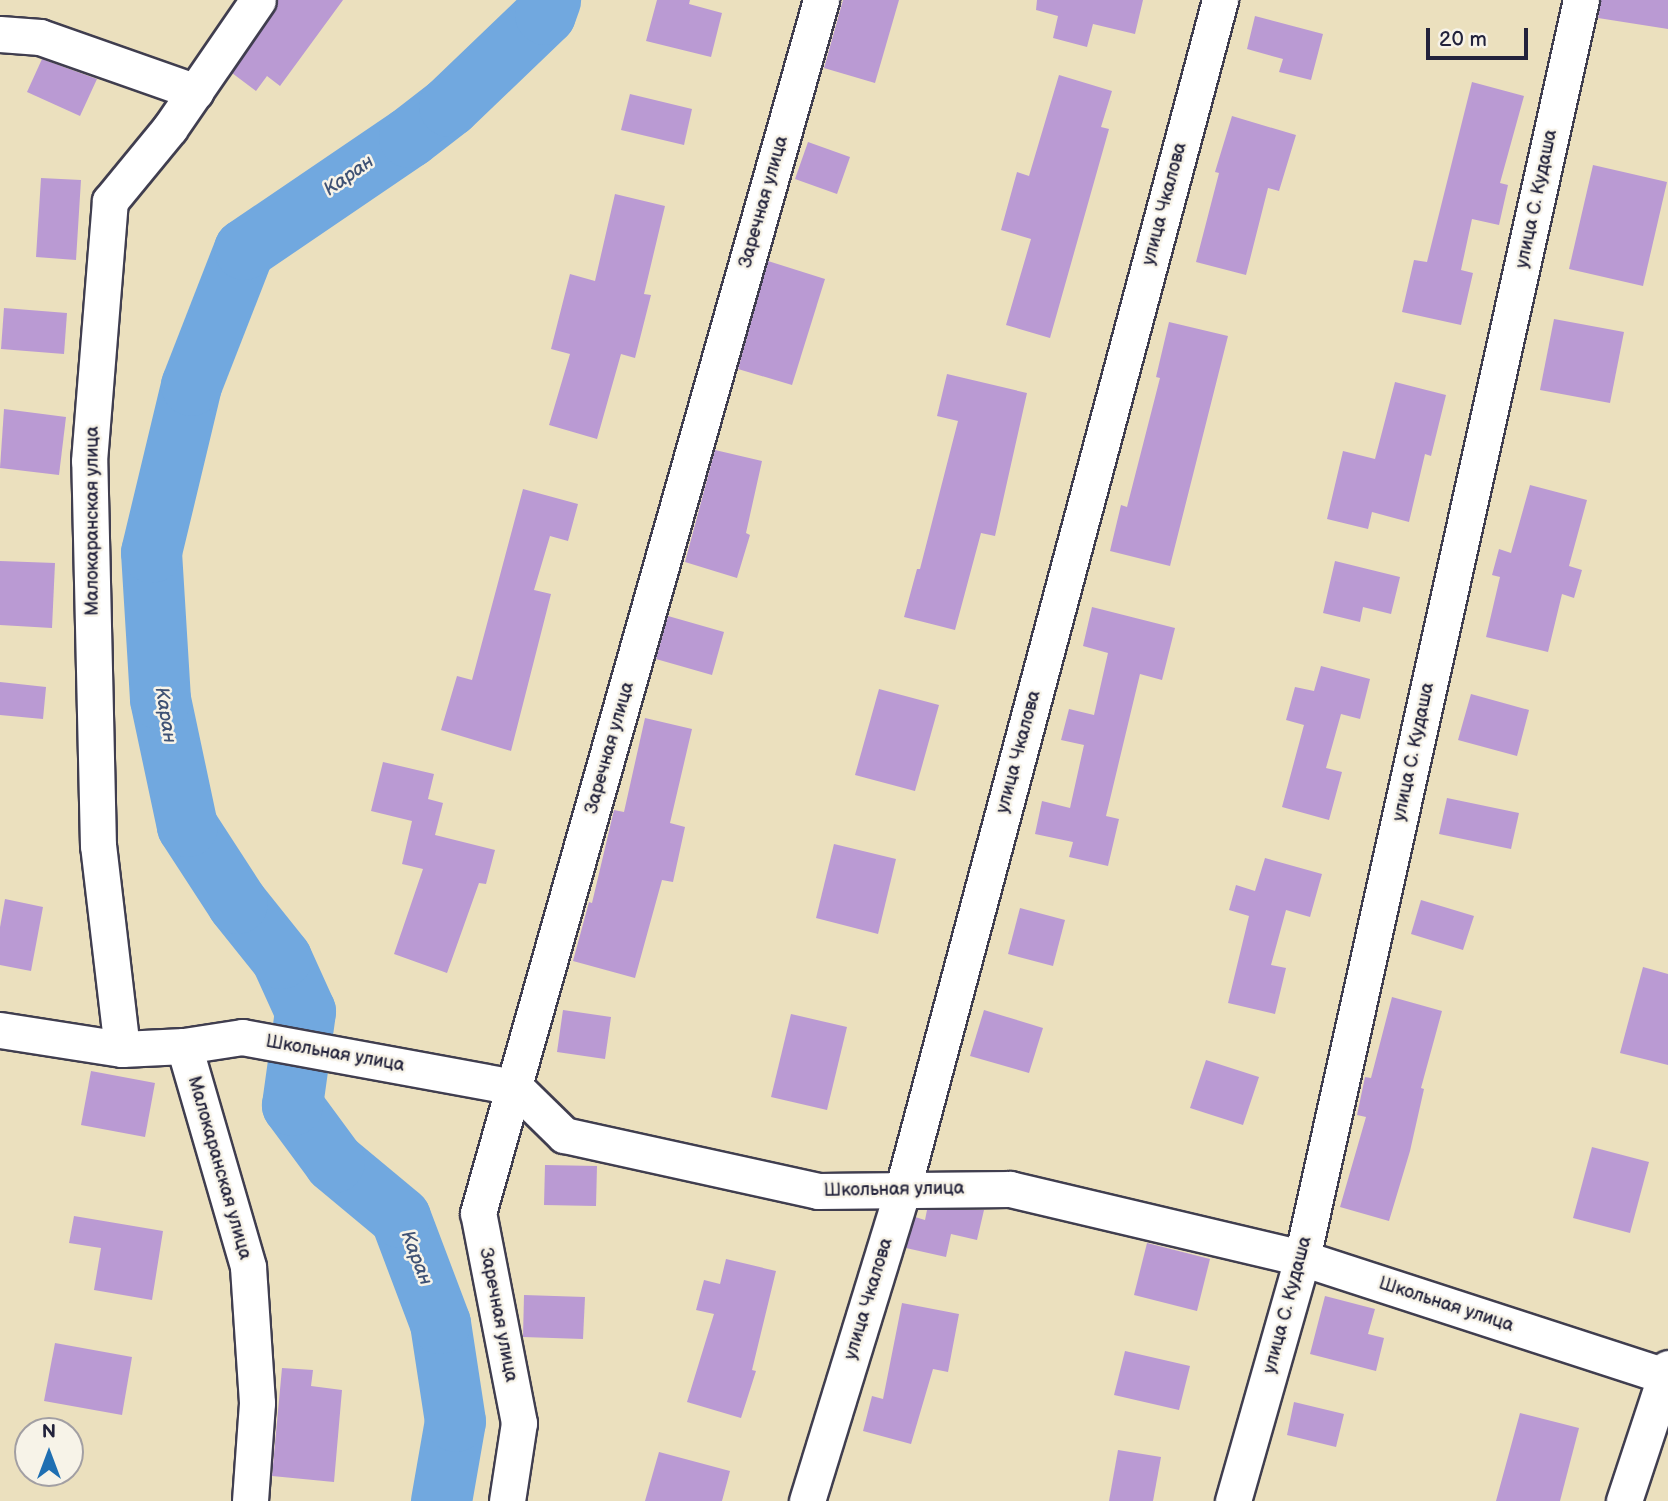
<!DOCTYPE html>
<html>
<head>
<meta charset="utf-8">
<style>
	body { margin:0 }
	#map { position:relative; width:1668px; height:1501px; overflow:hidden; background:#ebe0be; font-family:"Balsamiq Sans",sans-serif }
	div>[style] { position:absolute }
	.river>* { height:61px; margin:-30.5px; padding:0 30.5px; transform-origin:30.5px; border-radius:30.5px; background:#71a8df }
	.building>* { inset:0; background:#ba9ad3 }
	.roads { filter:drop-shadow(2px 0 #403e4f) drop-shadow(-2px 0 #403e4f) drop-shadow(0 2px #403e4f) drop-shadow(0 -2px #403e4f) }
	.minor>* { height:35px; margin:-17.5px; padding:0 17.5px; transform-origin:17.5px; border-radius:17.5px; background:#fff }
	span { translate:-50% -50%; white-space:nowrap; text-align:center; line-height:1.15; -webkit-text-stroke:5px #f7f3e8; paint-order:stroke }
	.street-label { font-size:18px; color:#22223b }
	.water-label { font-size:19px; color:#3e5174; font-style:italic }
	.north { position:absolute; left:14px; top:1417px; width:70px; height:70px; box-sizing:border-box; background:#f7f3e8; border:2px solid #a29fa3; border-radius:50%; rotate:0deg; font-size:19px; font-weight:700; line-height:28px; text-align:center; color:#22223b }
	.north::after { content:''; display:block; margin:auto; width:24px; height:32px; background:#1f6fb2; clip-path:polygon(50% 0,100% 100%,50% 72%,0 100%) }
	.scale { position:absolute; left:1426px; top:28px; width:102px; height:32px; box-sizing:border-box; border:4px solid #22223b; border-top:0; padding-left:9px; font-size:21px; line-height:24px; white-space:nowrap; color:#22223b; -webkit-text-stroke:5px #f7f3e8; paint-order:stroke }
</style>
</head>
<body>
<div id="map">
	<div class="river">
		<div style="left:441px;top:1501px;width:81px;rotate:-80.1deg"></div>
		<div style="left:455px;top:1421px;width:99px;rotate:-98.7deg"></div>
		<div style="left:440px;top:1323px;width:113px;rotate:-110.7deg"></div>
		<div style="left:400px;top:1217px;width:86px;rotate:-140.2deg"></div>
		<div style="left:334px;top:1162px;width:71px;rotate:-126.4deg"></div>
		<div style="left:292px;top:1105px;width:95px;rotate:-82.1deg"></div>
		<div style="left:305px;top:1011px;width:58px;rotate:-114.4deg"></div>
		<div style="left:281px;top:958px;width:70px;rotate:-128.7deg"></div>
		<div style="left:237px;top:903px;width:92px;rotate:-123deg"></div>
		<div style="left:187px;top:826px;width:130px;rotate:-102deg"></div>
		<div style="left:160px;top:699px;width:147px;rotate:-93.5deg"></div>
		<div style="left:151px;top:552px;width:172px;rotate:-76.5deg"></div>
		<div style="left:191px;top:385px;width:146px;rotate:-68.7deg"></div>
		<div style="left:244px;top:249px;width:199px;rotate:-34.2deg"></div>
		<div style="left:409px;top:137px;width:51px;rotate:-37.8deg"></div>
		<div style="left:449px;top:106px;width:133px;rotate:-43.8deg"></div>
		<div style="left:545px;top:14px;width:15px;rotate:-70deg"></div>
	</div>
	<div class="building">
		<div style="clip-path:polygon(278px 0,343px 0,280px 86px,267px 76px,256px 91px,232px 73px,275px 11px)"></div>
		<div style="clip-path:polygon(657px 0,690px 0,689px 4px,722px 13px,711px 57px,646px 41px)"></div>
		<div style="clip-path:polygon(843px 0,899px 0,875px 83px,824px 68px)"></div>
		<div style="clip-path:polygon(1037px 0,1143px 0,1135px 34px,1093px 24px,1087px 47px,1053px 38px,1058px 16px,1036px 10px)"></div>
		<div style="clip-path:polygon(1601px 0,1668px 0,1668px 29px,1598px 18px)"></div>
		<div style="clip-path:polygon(1255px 16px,1323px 34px,1311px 80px,1279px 72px,1283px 59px,1247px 49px)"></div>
		<div style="clip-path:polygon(42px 59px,97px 79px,80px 116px,27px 92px)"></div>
		<div style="clip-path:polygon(1059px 75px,1112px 91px,1101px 127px,1109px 129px,1050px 338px,1006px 325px,1031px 239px,1001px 230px,1017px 172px,1029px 176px)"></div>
		<div style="clip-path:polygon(1472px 82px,1524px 96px,1500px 183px,1508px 185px,1499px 225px,1472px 219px,1461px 270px,1473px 273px,1461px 325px,1402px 312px,1414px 260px,1427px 262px)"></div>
		<div style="clip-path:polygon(630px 94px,692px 109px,684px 145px,621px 130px)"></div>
		<div style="clip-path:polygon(1232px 116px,1296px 135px,1279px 191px,1268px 188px,1246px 275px,1196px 262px,1219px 173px,1215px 172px)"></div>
		<div style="clip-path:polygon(808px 142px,850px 157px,837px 194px,795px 179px)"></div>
		<div style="clip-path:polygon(1593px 165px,1667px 182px,1643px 286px,1569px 269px)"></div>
		<div style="clip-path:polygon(41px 178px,81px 180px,76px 260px,36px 257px)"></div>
		<div style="clip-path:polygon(615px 194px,665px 206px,644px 294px,651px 295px,635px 358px,621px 354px,597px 439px,549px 425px,570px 354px,551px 349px,570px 274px,595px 281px)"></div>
		<div style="clip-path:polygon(768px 261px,825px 279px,792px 385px,738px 369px)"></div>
		<div style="clip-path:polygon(4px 308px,67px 313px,64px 354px,1px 349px)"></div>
		<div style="clip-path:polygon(1554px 319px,1624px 332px,1610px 403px,1540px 390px)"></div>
		<div style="clip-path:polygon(1169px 322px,1228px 336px,1170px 566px,1110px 551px,1121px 505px,1127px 507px,1160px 378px,1156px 377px)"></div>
		<div style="clip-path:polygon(947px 374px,1027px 393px,995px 536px,981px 533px,955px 630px,904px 617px,917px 569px,920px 569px,958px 421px,937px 416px)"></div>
		<div style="clip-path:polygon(1395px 382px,1446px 395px,1431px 456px,1425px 454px,1409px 522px,1372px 512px,1368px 529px,1327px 519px,1343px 451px,1375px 459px)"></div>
		<div style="clip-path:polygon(4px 409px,66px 417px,59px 475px,0 468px)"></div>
		<div style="clip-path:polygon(715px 450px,762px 461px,746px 533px,750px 535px,737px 578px,685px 562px)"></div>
		<div style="clip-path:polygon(1530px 485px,1587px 500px,1569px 566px,1582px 570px,1574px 598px,1562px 594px,1548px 652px,1486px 637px,1500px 577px,1492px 575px,1499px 549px,1511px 553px)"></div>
		<div style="clip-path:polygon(523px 489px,578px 504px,568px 541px,550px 536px,534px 590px,551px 594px,511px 751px,441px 730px,457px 676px,472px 680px)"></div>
		<div style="clip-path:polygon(0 561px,55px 563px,52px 628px,0 625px)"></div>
		<div style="clip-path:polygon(1335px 561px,1400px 577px,1391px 614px,1363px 607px,1360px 622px,1323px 613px)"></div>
		<div style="clip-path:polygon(1092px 607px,1175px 628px,1162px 680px,1140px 674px,1106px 816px,1119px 819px,1108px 866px,1069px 857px,1073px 842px,1035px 834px,1042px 801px,1070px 808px,1084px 745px,1061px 740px,1069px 709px,1094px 715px,1108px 653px,1083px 646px)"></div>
		<div style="clip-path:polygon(668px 616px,724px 632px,712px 675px,656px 659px)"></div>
		<div style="clip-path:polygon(1321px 666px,1370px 679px,1360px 719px,1341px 714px,1326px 768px,1342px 772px,1329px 820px,1282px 807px,1304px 725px,1286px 720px,1295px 687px,1314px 691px)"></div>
		<div style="clip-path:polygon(0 682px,46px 687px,43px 719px,0 715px)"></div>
		<div style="clip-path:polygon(879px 689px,939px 705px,915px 791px,855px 775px)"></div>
		<div style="clip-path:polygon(1471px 694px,1529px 710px,1517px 756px,1458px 740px)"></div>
		<div style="clip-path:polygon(645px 718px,692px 729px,670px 823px,685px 827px,673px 882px,662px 880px,635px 978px,573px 961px,589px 902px,592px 903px,614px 810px,624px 812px)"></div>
		<div style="clip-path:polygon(383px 762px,434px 774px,428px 799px,443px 803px,435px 835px,495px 850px,486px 884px,479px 883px,447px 973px,394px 954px,423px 869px,402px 864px,412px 821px,371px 811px)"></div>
		<div style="clip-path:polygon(1447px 798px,1519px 813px,1511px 849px,1439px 834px)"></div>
		<div style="clip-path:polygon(834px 844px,896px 859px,878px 934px,816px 918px)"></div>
		<div style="clip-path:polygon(1265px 858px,1322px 874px,1310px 917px,1286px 910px,1271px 965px,1286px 968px,1275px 1014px,1228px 1003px,1249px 916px,1229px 910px,1236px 885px,1255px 891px)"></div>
		<div style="clip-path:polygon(5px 899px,43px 907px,31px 971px,0 965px,0 927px)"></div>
		<div style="clip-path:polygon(1421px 900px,1474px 916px,1463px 950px,1411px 934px)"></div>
		<div style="clip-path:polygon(1020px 908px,1065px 920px,1053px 966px,1008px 954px)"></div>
		<div style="clip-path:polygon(1643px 967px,1668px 974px,1668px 1065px,1620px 1053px)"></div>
		<div style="clip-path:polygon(1392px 997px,1442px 1011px,1421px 1088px,1424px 1089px,1410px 1151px,1389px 1221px,1340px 1207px,1366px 1117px,1357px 1115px,1365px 1077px,1371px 1078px)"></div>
		<div style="clip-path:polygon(563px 1010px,611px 1017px,605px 1059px,557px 1052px)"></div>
		<div style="clip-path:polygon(984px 1010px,1043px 1028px,1029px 1073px,970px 1056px)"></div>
		<div style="clip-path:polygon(791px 1014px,847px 1027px,827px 1110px,771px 1097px)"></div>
		<div style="clip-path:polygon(1206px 1060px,1259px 1077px,1243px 1125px,1190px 1108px)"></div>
		<div style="clip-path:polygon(91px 1071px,155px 1083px,145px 1137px,81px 1125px)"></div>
		<div style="clip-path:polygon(1592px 1147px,1649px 1162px,1630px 1233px,1573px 1218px)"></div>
		<div style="clip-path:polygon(545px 1165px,597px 1166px,596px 1206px,544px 1205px)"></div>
		<div style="clip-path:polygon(927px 1210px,984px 1210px,977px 1240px,951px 1234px,946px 1257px,906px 1248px,915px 1217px,925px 1220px)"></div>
		<div style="clip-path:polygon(74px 1216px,163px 1231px,152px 1300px,94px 1290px,101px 1248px,69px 1243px)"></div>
		<div style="clip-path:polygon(1147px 1243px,1210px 1259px,1197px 1311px,1134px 1295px)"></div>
		<div style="clip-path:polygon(726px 1259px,776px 1271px,752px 1370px,756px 1371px,741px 1418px,687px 1402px,714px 1314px,696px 1310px,704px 1280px,720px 1284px)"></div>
		<div style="clip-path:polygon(524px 1295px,585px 1297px,583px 1339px,523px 1337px)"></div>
		<div style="clip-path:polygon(1325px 1296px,1375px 1309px,1368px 1334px,1384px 1338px,1376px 1371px,1310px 1354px)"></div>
		<div style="clip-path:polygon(902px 1303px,959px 1314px,948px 1372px,933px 1369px,911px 1444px,863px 1431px,872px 1396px,883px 1399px)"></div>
		<div style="clip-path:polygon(55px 1343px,132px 1357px,122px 1415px,44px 1401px)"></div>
		<div style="clip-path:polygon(1125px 1351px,1190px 1366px,1179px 1410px,1114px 1395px)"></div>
		<div style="clip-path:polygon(282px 1368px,313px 1370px,311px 1386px,342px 1390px,334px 1482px,272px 1476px)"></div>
		<div style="clip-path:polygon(1294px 1402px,1344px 1414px,1336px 1447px,1287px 1435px)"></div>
		<div style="clip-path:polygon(1520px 1413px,1579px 1428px,1560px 1501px,1496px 1501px)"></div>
		<div style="clip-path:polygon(1118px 1450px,1161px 1457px,1153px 1501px,1109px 1501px)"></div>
		<div style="clip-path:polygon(659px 1452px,730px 1471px,722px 1501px,645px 1501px)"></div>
	</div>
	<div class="roads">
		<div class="minor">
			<div style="left:0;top:34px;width:40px;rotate:4.3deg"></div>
			<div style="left:40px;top:37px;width:165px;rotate:19.4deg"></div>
			<div style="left:0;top:1030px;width:123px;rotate:8.9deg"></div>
			<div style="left:122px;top:1049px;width:62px;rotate:-2.8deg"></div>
			<div style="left:184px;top:1046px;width:59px;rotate:-8.8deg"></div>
			<div style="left:242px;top:1037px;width:278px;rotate:10.4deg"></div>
			<div style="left:515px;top:1087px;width:69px;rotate:44.4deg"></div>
			<div style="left:564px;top:1135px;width:260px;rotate:12.4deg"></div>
			<div style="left:818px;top:1191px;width:192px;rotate:-0.6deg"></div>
			<div style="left:1010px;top:1189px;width:300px;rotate:13.3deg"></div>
			<div style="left:1302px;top:1258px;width:385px;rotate:18deg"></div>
			<div style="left:184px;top:1046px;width:230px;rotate:73.8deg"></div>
			<div style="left:248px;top:1267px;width:136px;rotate:86.2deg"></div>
			<div style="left:257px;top:1403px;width:98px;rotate:94.1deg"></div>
			<div style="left:122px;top:1049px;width:204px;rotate:-96.7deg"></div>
			<div style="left:98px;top:846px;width:385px;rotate:-91.3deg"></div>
			<div style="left:89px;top:461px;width:261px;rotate:-85.4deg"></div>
			<div style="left:110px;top:201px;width:94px;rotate:-50.6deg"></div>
			<div style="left:170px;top:128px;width:155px;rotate:-55.5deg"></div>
			<div style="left:507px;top:1501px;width:79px;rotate:-81.3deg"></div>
			<div style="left:519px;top:1423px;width:214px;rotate:-101deg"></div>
			<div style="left:478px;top:1213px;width:1261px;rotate:-74.21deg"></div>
			<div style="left:807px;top:1501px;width:327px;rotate:-72.9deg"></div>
			<div style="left:903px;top:1188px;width:1230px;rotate:-75.06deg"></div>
			<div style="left:1233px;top:1501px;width:253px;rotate:-74.1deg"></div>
			<div style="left:1302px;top:1258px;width:1289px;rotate:-77.5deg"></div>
			<div style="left:1624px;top:1501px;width:140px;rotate:-71.7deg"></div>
		</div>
	</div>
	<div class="street-label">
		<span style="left:1537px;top:199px;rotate:-78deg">улица С. Кудаша</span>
		<span style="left:764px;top:202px;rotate:-74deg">Заречная улица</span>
		<span style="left:1165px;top:204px;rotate:-75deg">улица Чкалова</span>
		<span style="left:93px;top:521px;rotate:-90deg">Малокаранская улица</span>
		<span style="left:610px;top:748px;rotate:-74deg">Заречная улица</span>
		<span style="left:1019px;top:752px;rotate:-75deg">улица Чкалова</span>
		<span style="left:1414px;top:752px;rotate:-78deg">улица С. Кудаша</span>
		<span style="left:335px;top:1054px;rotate:10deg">Школьная улица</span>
		<span style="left:219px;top:1168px;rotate:74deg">Малокаранская улица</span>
		<span style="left:894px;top:1190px;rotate:-1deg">Школьная улица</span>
		<span style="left:869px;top:1299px;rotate:-73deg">улица Чкалова</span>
		<span style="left:1288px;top:1305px;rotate:-75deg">улица С. Кудаша</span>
		<span style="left:1446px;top:1305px;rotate:18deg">Школьная улица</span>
		<span style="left:498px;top:1315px;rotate:79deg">Заречная улица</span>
	</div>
	<div class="water-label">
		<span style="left:349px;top:176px;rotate:-35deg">Каран</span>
		<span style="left:165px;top:715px;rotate:81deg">Каран</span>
		<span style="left:416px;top:1258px;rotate:69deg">Каран</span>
	</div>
	<div class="north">N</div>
	<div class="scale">20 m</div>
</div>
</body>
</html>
